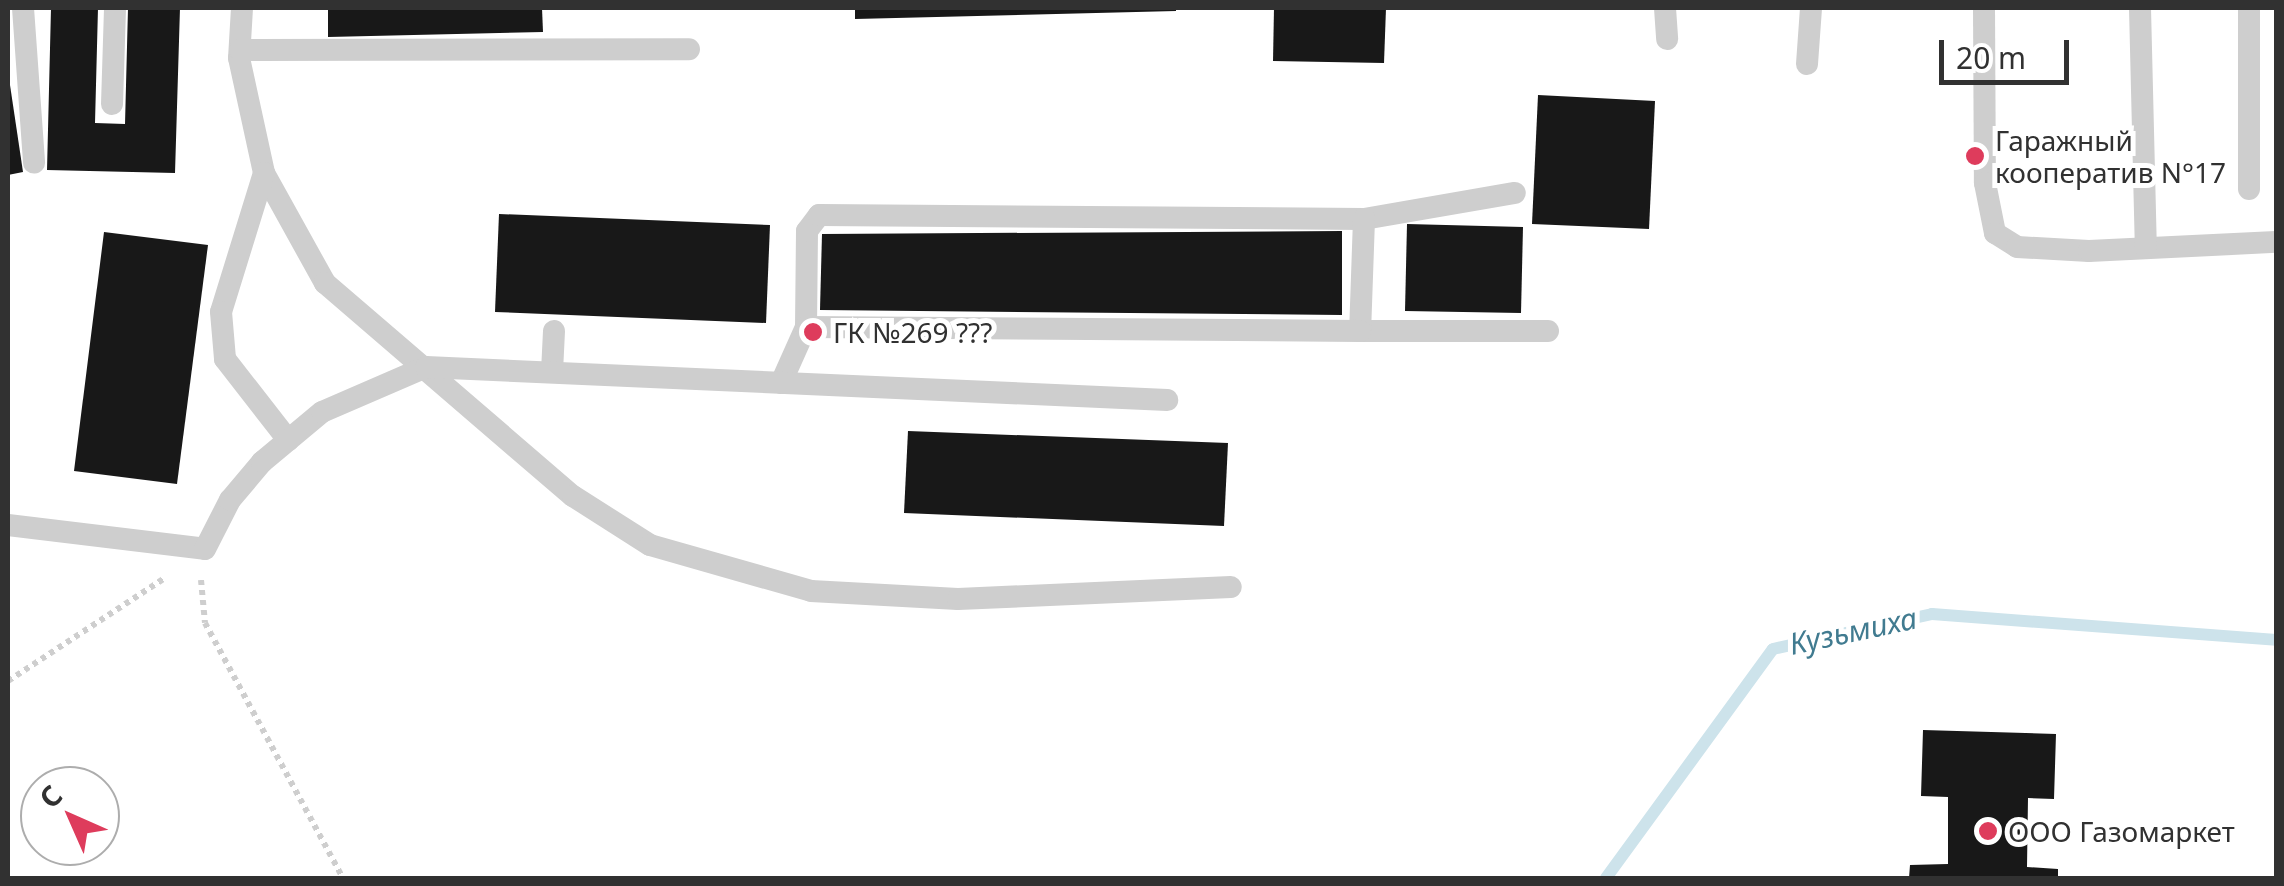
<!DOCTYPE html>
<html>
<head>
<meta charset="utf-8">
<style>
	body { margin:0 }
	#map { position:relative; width:2284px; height:886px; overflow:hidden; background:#fff; font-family:"Noto Sans",sans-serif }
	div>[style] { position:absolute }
	.stream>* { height:12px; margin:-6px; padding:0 6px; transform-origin:6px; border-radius:6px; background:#cde3eb }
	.building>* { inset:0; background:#181818 }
	.path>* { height:6px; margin-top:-3px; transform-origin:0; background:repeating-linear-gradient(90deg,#cecece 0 5px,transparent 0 10px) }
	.service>* { height:22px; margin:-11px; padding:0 11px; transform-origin:11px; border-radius:11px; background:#cecece }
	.dots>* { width:28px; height:28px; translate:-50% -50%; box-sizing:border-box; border:5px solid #fff; border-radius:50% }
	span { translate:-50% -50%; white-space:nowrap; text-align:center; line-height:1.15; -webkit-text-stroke:10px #fff; paint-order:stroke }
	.poi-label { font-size:28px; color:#313131 }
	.left { translate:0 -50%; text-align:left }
	.water-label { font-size:30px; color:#417b90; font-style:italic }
	.frame { position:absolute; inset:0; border:10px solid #313131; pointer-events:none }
	.north { position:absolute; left:20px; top:766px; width:100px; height:100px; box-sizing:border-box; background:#fff; border:2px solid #adadad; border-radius:50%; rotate:315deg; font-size:28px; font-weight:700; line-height:40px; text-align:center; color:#313131 }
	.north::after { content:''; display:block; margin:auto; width:35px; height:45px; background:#de3c5c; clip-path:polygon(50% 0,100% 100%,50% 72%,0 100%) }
	.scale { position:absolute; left:1939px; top:40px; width:130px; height:45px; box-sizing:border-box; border:5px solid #313131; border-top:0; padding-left:12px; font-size:30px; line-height:35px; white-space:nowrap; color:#313131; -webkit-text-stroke:8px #fff; paint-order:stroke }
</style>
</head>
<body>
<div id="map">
	<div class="stream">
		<div style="left:1606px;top:878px;width:283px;rotate:-53.9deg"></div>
		<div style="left:1773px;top:649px;width:163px;rotate:-12.4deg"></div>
		<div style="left:1932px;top:614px;width:345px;rotate:4.3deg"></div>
	</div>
	<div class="building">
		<div style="clip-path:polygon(51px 8px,98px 8px,95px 123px,125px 124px,128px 8px,180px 8px,175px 173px,47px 170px)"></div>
		<div style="clip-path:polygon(328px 8px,542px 8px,543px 32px,328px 37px)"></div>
		<div style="clip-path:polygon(855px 8px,1176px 8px,1176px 11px,855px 19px)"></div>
		<div style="clip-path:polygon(1274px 8px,1386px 8px,1384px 63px,1273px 61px)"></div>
		<div style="clip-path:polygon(10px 85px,23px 172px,8px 175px,8px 86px)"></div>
		<div style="clip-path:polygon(1538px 95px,1655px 101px,1649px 229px,1532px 224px)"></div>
		<div style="clip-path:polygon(499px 214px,770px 225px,766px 323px,495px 312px)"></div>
		<div style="clip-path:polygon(1407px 224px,1523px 227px,1521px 313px,1405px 311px)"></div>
		<div style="clip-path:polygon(1342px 231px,1342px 315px,820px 310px,822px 234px)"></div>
		<div style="clip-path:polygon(104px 232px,208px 245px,177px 484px,74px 471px)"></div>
		<div style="clip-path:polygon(908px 431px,1228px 443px,1224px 526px,904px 513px)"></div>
		<div style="clip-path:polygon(1923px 730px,2056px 734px,2054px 799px,2028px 798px,2027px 867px,2058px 869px,2058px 878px,1909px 878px,1910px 865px,1948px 864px,1948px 797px,1921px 796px)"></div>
	</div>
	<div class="path">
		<div style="left:201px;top:580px;width:43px;rotate:84.7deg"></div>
		<div style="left:205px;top:623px;width:290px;rotate:61.6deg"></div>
		<div style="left:8px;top:681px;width:186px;rotate:-33.3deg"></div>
	</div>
	<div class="service">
		<div style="left:23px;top:8px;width:155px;rotate:85.9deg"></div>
		<div style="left:242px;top:8px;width:50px;rotate:93.4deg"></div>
		<div style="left:239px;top:58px;width:118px;rotate:77.7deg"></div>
		<div style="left:264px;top:173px;width:126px;rotate:61deg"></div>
		<div style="left:325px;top:283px;width:327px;rotate:40.7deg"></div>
		<div style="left:573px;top:496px;width:91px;rotate:32.5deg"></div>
		<div style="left:650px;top:545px;width:167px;rotate:15.9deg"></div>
		<div style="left:811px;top:591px;width:147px;rotate:3.1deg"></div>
		<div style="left:958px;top:599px;width:273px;rotate:-2.5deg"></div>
		<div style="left:1665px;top:8px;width:31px;rotate:86deg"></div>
		<div style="left:1984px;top:8px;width:175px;rotate:89.7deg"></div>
		<div style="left:1985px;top:183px;width:51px;rotate:78.7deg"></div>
		<div style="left:1995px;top:233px;width:26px;rotate:32deg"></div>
		<div style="left:2017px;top:247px;width:72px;rotate:3.2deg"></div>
		<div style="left:2089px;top:251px;width:187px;rotate:-2.8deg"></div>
		<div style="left:2140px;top:8px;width:240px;rotate:88.6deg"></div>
		<div style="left:240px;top:50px;width:449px;rotate:-0.1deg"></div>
		<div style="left:1807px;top:64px;width:56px;rotate:-85.9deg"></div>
		<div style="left:112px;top:104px;width:96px;rotate:-88.2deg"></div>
		<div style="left:264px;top:173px;width:145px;rotate:107.2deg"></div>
		<div style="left:221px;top:312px;width:47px;rotate:85.1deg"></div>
		<div style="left:225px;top:359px;width:103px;rotate:52.1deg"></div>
		<div style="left:2249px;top:189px;width:181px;rotate:-90deg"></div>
		<div style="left:1364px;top:219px;width:153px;rotate:-9.8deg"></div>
		<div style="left:1360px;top:331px;width:188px"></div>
		<div style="left:552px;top:372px;width:41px;rotate:-87.2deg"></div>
		<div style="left:781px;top:383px;width:61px;rotate:-65.9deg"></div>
		<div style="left:806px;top:327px;width:96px;rotate:-89.4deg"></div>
		<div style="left:807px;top:231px;width:20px;rotate:-53deg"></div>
		<div style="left:819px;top:215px;width:545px;rotate:0.42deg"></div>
		<div style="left:1364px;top:219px;width:112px;rotate:92deg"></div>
		<div style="left:1360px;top:331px;width:554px;rotate:-179.59deg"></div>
		<div style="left:8px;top:525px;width:198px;rotate:6.9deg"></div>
		<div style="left:205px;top:549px;width:55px;rotate:-63deg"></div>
		<div style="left:230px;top:500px;width:50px;rotate:-49.9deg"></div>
		<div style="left:262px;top:462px;width:78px;rotate:-39.8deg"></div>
		<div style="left:322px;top:412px;width:113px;rotate:-23.4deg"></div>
		<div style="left:426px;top:367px;width:742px;rotate:2.55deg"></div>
	</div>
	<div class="dots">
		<div style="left:1975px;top:156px;background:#de3c5c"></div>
		<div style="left:813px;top:332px;background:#de3c5c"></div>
		<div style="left:1988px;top:831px;background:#de3c5c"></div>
	</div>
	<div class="poi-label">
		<span class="left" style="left:1995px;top:156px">Гаражный<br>кооператив N°17</span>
		<span class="left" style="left:833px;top:332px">ГК №269 ???</span>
		<span class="left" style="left:2008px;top:831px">ООО Газомаркет</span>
	</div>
	<div class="water-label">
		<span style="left:1853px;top:631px;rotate:-12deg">Кузьмиха</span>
	</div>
	<div class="frame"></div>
	<div class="north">С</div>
	<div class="scale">20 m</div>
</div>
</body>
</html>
